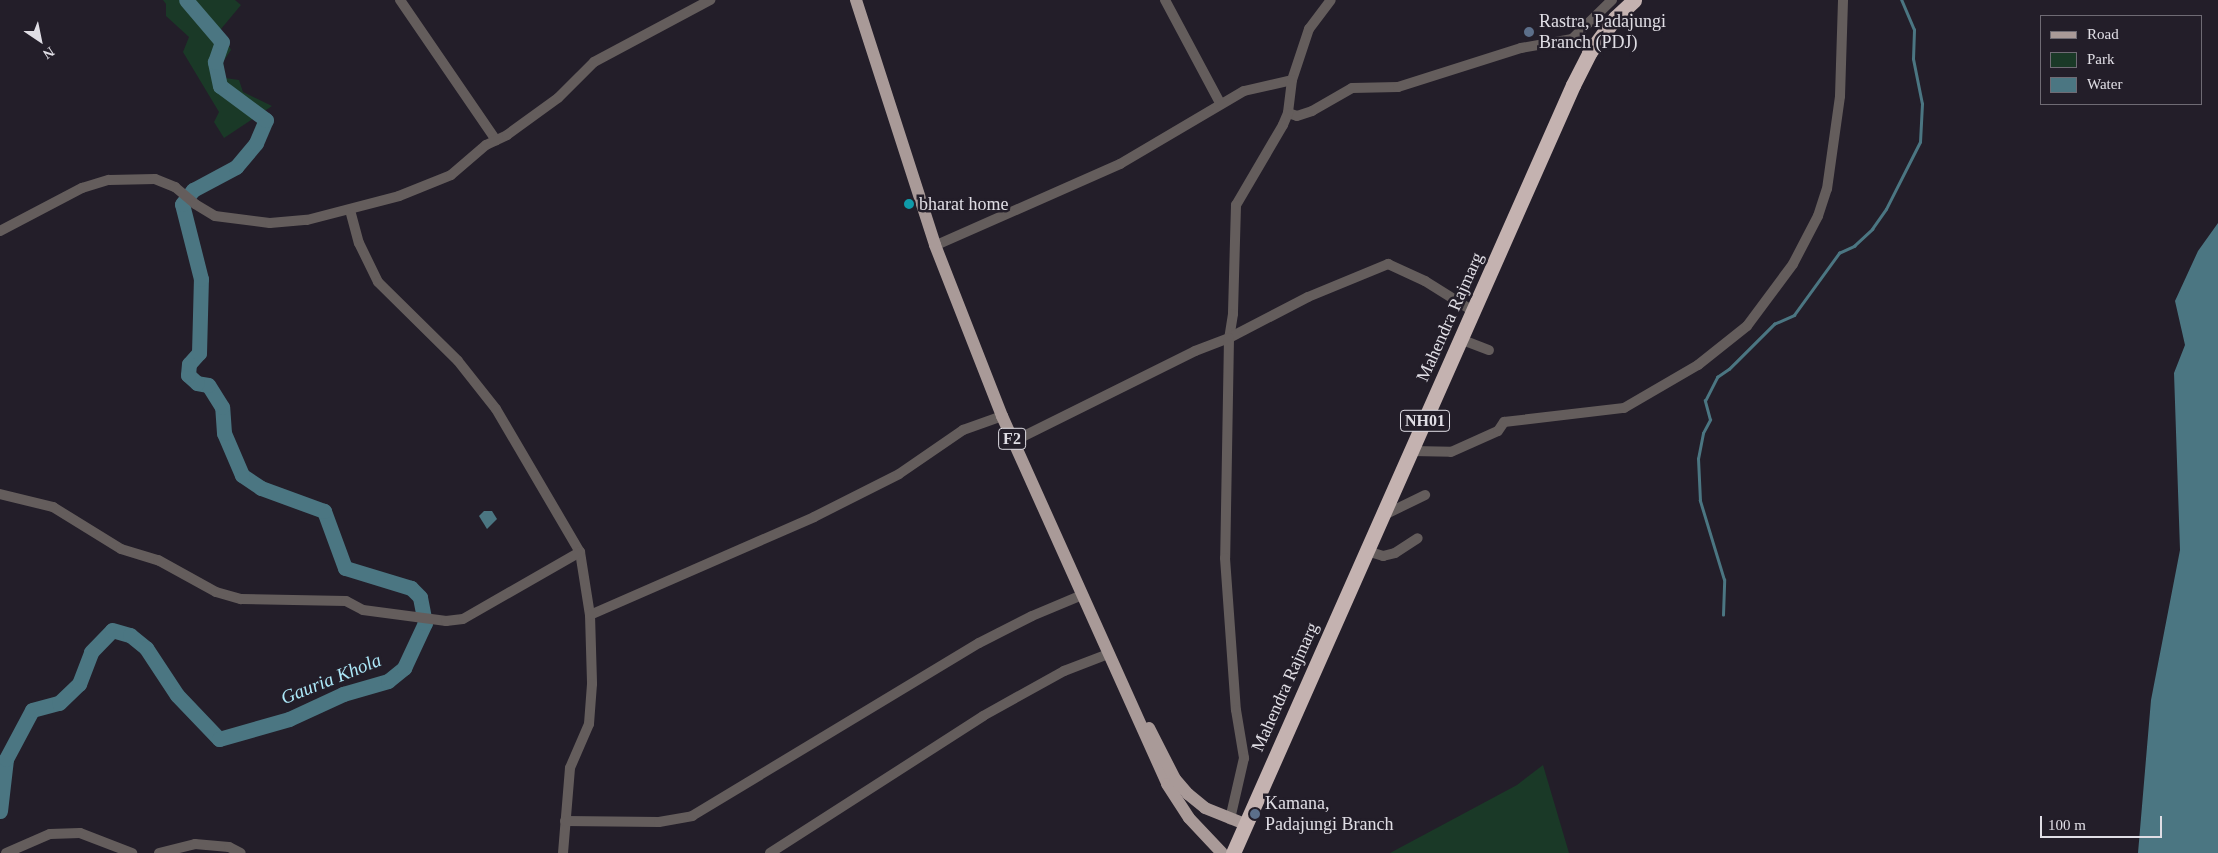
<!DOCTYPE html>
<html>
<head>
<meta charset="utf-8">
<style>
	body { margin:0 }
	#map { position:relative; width:2218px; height:853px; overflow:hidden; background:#231e29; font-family:Georgia,serif }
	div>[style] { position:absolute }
	.green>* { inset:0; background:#1a3927 }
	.water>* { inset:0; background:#4b7682 }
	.stream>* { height:2.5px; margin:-1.25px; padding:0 1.25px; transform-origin:1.25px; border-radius:1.25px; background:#4b7682 }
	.river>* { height:15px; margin:-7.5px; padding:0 7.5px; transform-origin:7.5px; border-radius:7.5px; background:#4b7682 }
	.minor>* { height:10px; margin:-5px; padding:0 5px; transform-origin:5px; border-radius:5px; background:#645d5c }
	.major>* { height:12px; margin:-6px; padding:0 6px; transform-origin:6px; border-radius:6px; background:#a99a98 }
	.highway>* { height:15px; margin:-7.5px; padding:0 7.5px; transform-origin:7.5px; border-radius:7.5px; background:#c4b2b0 }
	.dots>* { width:14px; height:14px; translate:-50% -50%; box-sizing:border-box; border:2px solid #231e29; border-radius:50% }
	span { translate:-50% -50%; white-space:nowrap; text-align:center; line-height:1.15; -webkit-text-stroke:5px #231e29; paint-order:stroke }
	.shield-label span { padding:1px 4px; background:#231e29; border:1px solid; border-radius:4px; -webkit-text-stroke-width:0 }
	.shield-label { font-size:16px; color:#e0dee5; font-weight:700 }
	.poi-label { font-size:18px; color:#e0dee5 }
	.left { translate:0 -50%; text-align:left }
	.street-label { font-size:18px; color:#e0dee5 }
	.water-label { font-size:19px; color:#ade9f9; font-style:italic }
	.legend { position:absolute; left:2040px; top:15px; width:162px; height:90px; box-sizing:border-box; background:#231e29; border:1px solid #6f6b74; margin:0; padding:6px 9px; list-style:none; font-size:15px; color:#e0dee5 }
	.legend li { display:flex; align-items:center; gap:10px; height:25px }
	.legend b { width:25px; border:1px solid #6f6b74 }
	.north { position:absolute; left:15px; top:15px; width:50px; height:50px; -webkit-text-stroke:4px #231e29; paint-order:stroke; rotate:146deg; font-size:14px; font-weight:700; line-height:20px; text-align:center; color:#e0dee5 }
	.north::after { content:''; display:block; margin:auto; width:18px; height:22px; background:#e0dee5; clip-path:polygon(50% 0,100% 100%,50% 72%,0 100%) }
	.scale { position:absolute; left:2040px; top:816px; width:122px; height:22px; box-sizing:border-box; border:2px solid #e0dee5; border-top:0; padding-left:6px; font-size:15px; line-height:18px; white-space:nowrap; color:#e0dee5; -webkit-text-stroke:4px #231e29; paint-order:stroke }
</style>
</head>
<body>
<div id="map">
	<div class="green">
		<div style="clip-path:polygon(163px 0,235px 0,241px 5px,221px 29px,231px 50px,223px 62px,225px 78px,239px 80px,243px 92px,272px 106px,224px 138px,214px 122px,219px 112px,183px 52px,189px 37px,166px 16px,166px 4px)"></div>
		<div style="clip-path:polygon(1543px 765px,1569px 853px,1390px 853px,1517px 785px)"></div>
	</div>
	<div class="water">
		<div style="clip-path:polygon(2218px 223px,2218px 853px,2138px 853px,2151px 700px,2180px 550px,2174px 373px,2185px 345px,2175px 301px,2198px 251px)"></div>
		<div style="clip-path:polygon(484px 511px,492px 511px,497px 519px,487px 529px,479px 516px)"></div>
	</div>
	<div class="stream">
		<div style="left:1723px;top:615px;width:35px;rotate:-88deg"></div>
		<div style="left:1724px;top:580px;width:83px;rotate:-106.9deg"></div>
		<div style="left:1700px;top:501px;width:42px;rotate:-92.7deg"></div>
		<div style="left:1698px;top:459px;width:26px;rotate:-79deg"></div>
		<div style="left:1703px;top:433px;width:15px;rotate:-62deg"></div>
		<div style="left:1710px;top:420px;width:20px;rotate:-105deg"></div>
		<div style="left:1705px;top:401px;width:27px;rotate:-63deg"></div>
		<div style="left:1717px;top:377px;width:14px;rotate:-34deg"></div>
		<div style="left:1729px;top:369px;width:64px;rotate:-45deg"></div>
		<div style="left:1774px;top:324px;width:22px;rotate:-24deg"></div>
		<div style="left:1794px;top:315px;width:77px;rotate:-54deg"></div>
		<div style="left:1839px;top:253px;width:17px;rotate:-25deg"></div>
		<div style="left:1854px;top:246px;width:25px;rotate:-43deg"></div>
		<div style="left:1872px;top:229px;width:24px;rotate:-55deg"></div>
		<div style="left:1886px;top:209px;width:75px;rotate:-63.1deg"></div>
		<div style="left:1920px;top:142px;width:38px;rotate:-87deg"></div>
		<div style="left:1922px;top:104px;width:46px;rotate:-101.3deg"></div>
		<div style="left:1913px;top:59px;width:29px;rotate:-88deg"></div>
		<div style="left:1914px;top:30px;width:33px;rotate:-113deg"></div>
	</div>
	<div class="river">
		<div style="left:0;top:811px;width:52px;rotate:-83.4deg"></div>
		<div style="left:6px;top:759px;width:55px;rotate:-62deg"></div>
		<div style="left:32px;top:710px;width:28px;rotate:-15deg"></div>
		<div style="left:59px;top:703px;width:28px;rotate:-44deg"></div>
		<div style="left:79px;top:684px;width:34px;rotate:-69deg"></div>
		<div style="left:91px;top:652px;width:30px;rotate:-46deg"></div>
		<div style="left:112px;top:630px;width:19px;rotate:16deg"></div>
		<div style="left:130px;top:635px;width:21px;rotate:39deg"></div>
		<div style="left:146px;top:648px;width:56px;rotate:56.6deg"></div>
		<div style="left:177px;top:695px;width:61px;rotate:46.3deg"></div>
		<div style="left:219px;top:739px;width:73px;rotate:-15.9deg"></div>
		<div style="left:289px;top:719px;width:60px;rotate:-24.8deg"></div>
		<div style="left:343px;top:694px;width:47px;rotate:-16.1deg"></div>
		<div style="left:388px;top:681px;width:21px;rotate:-39deg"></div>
		<div style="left:404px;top:668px;width:50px;rotate:-65deg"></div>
		<div style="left:425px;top:623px;width:26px;rotate:-101deg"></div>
		<div style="left:420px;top:597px;width:13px;rotate:-135deg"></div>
		<div style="left:411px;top:588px;width:69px;rotate:-163.1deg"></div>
		<div style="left:345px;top:568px;width:61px;rotate:-110.2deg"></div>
		<div style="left:324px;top:511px;width:67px;rotate:-159.9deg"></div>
		<div style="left:261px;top:488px;width:23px;rotate:-146deg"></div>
		<div style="left:242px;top:475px;width:46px;rotate:-113.2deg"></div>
		<div style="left:224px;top:433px;width:26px;rotate:-94deg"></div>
		<div style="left:222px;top:407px;width:26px;rotate:-122deg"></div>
		<div style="left:208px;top:385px;width:11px;rotate:-170deg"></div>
		<div style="left:197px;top:383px;width:12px;rotate:-138deg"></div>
		<div style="left:188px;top:375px;width:11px;rotate:-85deg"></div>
		<div style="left:189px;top:364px;width:15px;rotate:-48deg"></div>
		<div style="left:199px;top:353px;width:74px;rotate:-88.5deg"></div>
		<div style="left:201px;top:279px;width:77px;rotate:-104.2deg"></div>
		<div style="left:182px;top:204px;width:18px;rotate:-52deg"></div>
		<div style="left:193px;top:190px;width:49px;rotate:-28.1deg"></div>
		<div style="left:236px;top:167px;width:31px;rotate:-50deg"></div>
		<div style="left:256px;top:143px;width:25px;rotate:-67deg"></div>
		<div style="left:266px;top:120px;width:57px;rotate:-143.5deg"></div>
		<div style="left:220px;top:86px;width:25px;rotate:-102deg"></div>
		<div style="left:215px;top:62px;width:21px;rotate:-71deg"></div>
		<div style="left:222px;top:42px;width:55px;rotate:-130.6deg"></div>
	</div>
	<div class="minor">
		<div style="left:400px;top:0;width:170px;rotate:55.6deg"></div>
		<div style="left:1165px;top:0;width:117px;rotate:61.9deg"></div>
		<div style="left:1292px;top:80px;width:54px;rotate:-71.6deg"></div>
		<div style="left:1309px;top:29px;width:36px;rotate:-53deg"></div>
		<div style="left:1288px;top:113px;width:9px;rotate:18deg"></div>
		<div style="left:1297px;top:116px;width:16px;rotate:-18deg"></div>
		<div style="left:1312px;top:111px;width:46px;rotate:-29.9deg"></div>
		<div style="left:1352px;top:88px;width:46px;rotate:-1.2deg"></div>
		<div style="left:1398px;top:87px;width:129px;rotate:-17.6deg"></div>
		<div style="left:1521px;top:48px;width:52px;rotate:-10deg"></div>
		<div style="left:1572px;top:39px;width:56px;rotate:-44.3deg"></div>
		<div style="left:350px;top:210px;width:34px;rotate:75deg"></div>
		<div style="left:359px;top:243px;width:43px;rotate:64deg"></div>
		<div style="left:378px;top:282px;width:112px;rotate:44.6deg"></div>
		<div style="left:458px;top:361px;width:61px;rotate:51.6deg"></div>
		<div style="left:496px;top:409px;width:166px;rotate:59.6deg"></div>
		<div style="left:580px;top:552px;width:64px;rotate:81deg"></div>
		<div style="left:590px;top:615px;width:69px;rotate:88.3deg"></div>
		<div style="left:592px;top:684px;width:40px;rotate:94.3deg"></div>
		<div style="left:589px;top:724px;width:48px;rotate:113.4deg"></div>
		<div style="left:570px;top:768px;width:85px;rotate:94.7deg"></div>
		<div style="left:0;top:231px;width:93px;rotate:-27.7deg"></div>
		<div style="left:82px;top:188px;width:28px;rotate:-17deg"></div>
		<div style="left:109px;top:180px;width:46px;rotate:-1.2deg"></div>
		<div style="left:155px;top:179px;width:22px;rotate:22deg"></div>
		<div style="left:175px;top:187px;width:26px;rotate:40deg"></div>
		<div style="left:195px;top:204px;width:23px;rotate:31deg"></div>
		<div style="left:215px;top:216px;width:55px;rotate:7.3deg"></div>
		<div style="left:270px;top:223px;width:37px;rotate:-5deg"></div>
		<div style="left:307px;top:220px;width:95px;rotate:-14.6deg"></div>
		<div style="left:399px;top:196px;width:56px;rotate:-22deg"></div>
		<div style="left:451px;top:175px;width:46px;rotate:-40.6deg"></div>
		<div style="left:486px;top:145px;width:23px;rotate:-25deg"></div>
		<div style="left:507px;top:135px;width:63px;rotate:-36deg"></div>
		<div style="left:558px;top:98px;width:51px;rotate:-45deg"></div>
		<div style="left:594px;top:62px;width:132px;rotate:-28.1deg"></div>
		<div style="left:941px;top:243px;width:196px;rotate:-23.8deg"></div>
		<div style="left:1120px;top:164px;width:144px;rotate:-30.5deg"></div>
		<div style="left:1244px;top:91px;width:49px;rotate:-12.9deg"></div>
		<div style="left:1292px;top:80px;width:33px;rotate:97deg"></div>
		<div style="left:1288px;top:113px;width:13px;rotate:113deg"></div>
		<div style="left:1283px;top:125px;width:93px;rotate:120.4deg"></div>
		<div style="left:1236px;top:205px;width:109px;rotate:91.6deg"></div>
		<div style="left:1233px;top:314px;width:24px;rotate:99deg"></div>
		<div style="left:1229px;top:338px;width:89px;rotate:-27.4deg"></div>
		<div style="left:1308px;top:297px;width:87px;rotate:-22.4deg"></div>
		<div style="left:1388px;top:264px;width:41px;rotate:24.7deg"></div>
		<div style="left:1425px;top:281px;width:57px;rotate:32deg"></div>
		<div style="left:1460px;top:339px;width:31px;rotate:21deg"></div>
		<div style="left:1020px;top:438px;width:195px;rotate:-26.4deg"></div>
		<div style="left:1195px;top:351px;width:36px;rotate:-21deg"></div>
		<div style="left:1229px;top:338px;width:220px;rotate:91deg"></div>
		<div style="left:1225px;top:558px;width:152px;rotate:85.9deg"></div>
		<div style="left:1236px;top:710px;width:49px;rotate:80.5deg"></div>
		<div style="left:1244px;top:758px;width:63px;rotate:102.9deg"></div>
		<div style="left:1412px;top:451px;width:39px;rotate:1deg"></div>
		<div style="left:1451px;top:452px;width:51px;rotate:-24.1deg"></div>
		<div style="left:1498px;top:431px;width:11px;rotate:-56deg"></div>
		<div style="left:1504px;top:422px;width:121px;rotate:-6.7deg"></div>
		<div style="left:1624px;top:408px;width:86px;rotate:-30.2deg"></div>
		<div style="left:1698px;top:365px;width:63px;rotate:-38.5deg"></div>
		<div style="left:1747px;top:326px;width:77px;rotate:-53.4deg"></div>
		<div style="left:1793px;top:264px;width:54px;rotate:-62.5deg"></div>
		<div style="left:1818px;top:216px;width:28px;rotate:-72deg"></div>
		<div style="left:1827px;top:189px;width:94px;rotate:-82deg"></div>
		<div style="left:1840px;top:96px;width:96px;rotate:-88.2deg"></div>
		<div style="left:0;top:494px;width:55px;rotate:13.8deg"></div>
		<div style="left:53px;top:507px;width:80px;rotate:31.7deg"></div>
		<div style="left:121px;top:549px;width:39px;rotate:17deg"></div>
		<div style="left:158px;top:560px;width:66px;rotate:28.9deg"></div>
		<div style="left:216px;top:592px;width:26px;rotate:16deg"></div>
		<div style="left:241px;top:599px;width:105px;rotate:1.1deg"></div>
		<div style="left:346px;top:601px;width:19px;rotate:28deg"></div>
		<div style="left:363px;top:610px;width:84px;rotate:7.5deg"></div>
		<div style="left:446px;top:621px;width:17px;rotate:-7deg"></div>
		<div style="left:463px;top:619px;width:135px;rotate:-29.8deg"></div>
		<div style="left:1382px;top:516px;width:48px;rotate:-26deg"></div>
		<div style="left:1367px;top:551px;width:17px;rotate:17deg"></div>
		<div style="left:1383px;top:556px;width:12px;rotate:-14deg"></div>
		<div style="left:1395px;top:553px;width:27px;rotate:-33deg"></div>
		<div style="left:590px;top:615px;width:244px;rotate:-23.6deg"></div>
		<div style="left:814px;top:517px;width:95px;rotate:-26.8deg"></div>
		<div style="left:899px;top:474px;width:78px;rotate:-34.5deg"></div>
		<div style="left:963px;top:430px;width:41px;rotate:-19.7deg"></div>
		<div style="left:565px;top:821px;width:94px;rotate:0.6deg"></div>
		<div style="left:659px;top:822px;width:34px;rotate:-10deg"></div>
		<div style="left:692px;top:816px;width:335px;rotate:-31.1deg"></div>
		<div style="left:979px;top:643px;width:59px;rotate:-27deg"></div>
		<div style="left:1032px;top:616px;width:54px;rotate:-22.8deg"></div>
		<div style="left:6px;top:853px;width:48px;rotate:-23.4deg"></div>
		<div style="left:50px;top:834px;width:30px;rotate:-2deg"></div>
		<div style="left:80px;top:833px;width:56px;rotate:21deg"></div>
		<div style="left:159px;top:853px;width:37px;rotate:-14deg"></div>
		<div style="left:195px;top:844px;width:34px;rotate:5deg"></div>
		<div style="left:229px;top:847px;width:13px;rotate:27deg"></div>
		<div style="left:770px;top:853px;width:253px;rotate:-32.7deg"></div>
		<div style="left:983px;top:716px;width:93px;rotate:-29.1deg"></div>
		<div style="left:1064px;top:671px;width:47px;rotate:-21.1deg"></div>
	</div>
	<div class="major">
		<div style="left:856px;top:0;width:257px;rotate:72.1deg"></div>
		<div style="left:935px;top:245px;width:184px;rotate:68.6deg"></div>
		<div style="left:1002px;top:416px;width:403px;rotate:65.8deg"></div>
		<div style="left:1167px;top:784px;width:40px;rotate:57.1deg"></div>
		<div style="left:1189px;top:818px;width:48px;rotate:46.7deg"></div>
		<div style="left:1149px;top:728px;width:57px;rotate:63deg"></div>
		<div style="left:1175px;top:779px;width:20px;rotate:49deg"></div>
		<div style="left:1188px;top:794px;width:22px;rotate:39deg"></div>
		<div style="left:1205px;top:808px;width:43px;rotate:21.8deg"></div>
	</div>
	<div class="highway">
		<div style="left:1233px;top:853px;width:840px;rotate:-66.12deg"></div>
		<div style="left:1573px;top:85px;width:36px;rotate:-63deg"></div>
		<div style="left:1589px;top:53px;width:44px;rotate:-53.4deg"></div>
		<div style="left:1615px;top:18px;width:26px;rotate:-43deg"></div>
	</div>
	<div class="dots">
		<div style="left:1529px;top:32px;background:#5c6f8a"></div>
		<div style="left:909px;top:204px;background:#0f9aa8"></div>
		<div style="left:1255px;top:814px;background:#5c6f8a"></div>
	</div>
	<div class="shield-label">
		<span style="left:1425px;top:421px">NH01</span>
		<span style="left:1012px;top:439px">F2</span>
	</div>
	<div class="poi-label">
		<span class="left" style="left:1539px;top:32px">Rastra, Padajungi<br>Branch (PDJ)</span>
		<span class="left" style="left:919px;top:204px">bharat home</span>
		<span class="left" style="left:1265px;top:814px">Kamana,<br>Padajungi Branch</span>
	</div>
	<div class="street-label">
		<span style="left:1450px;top:317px;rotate:-66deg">Mahendra Rajmarg</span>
		<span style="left:1285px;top:687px;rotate:-66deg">Mahendra Rajmarg</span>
	</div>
	<div class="water-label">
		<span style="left:331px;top:679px;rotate:-22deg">Gauria Khola</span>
	</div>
	<ul class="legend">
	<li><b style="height:6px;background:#a99a98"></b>Road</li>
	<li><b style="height:14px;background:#1a3927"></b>Park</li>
	<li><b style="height:14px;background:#4b7682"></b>Water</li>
	</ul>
	<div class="north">N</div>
	<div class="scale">100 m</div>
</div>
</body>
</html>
